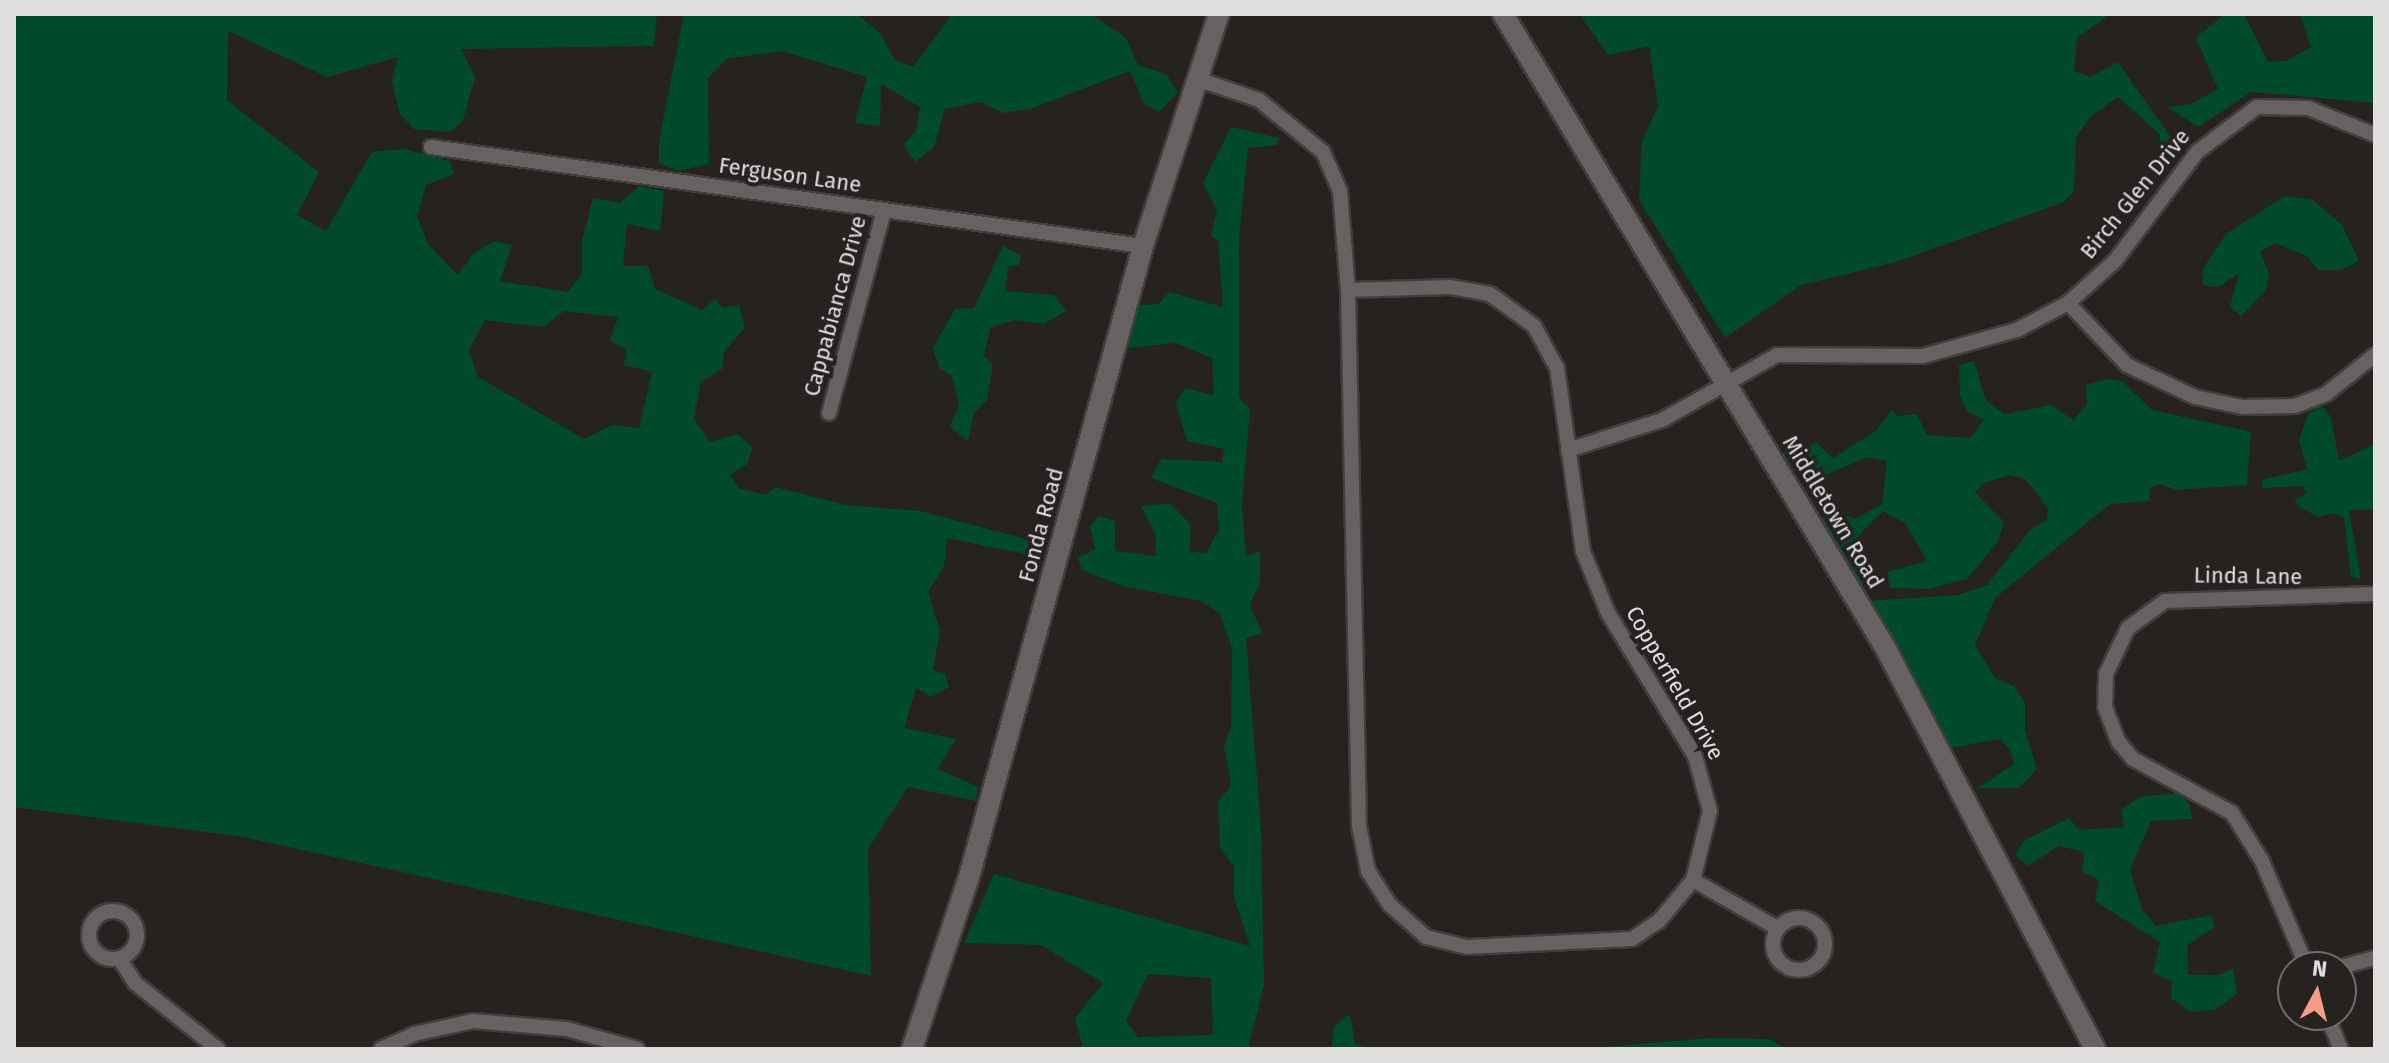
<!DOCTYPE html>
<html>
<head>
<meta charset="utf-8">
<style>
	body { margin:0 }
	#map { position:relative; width:2389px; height:1063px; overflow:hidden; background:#252220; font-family:"Fira Sans",sans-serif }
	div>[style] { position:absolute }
	.green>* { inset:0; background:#004a2c }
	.roads { filter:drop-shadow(2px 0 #413e3d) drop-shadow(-2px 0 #413e3d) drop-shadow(0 2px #413e3d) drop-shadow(0 -2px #413e3d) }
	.street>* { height:14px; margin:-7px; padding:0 7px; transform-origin:7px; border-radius:7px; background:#666261 }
	.street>.ring { margin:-7px; padding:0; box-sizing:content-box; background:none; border:14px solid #666261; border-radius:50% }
	.secondary>* { height:20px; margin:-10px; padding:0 10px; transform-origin:10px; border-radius:10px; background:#666261 }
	span { translate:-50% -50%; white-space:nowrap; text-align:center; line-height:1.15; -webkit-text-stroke:8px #252220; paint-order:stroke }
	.street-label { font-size:22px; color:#e1dede }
	.frame { position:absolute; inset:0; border:16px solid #e1dede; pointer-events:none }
	.north { position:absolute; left:2277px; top:951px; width:80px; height:80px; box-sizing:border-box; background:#252220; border:2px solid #706d6c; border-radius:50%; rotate:7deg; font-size:22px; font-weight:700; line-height:32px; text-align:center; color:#e1dede }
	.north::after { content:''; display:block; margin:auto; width:28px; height:36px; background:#f49e89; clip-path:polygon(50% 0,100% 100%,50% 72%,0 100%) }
</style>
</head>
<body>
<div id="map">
	<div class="green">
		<div style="clip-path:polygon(evenodd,14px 14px,657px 14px,654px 46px,461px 49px,475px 77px,463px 121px,450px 132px,414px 129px,399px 113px,392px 80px,398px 57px,327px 77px,228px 31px,227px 100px,319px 172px,297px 215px,326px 231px,372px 152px,404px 149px,450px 161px,454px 174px,426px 185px,417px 217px,428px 244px,458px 275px,473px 254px,494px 241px,512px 245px,500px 281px,568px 292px,582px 274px,582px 240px,593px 198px,620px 203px,639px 186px,664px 191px,660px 231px,627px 224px,623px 266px,648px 266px,655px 289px,702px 310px,715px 299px,723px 308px,739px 305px,745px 327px,724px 352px,722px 369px,701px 382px,694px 419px,710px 442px,737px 434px,753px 447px,747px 464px,730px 475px,740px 489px,766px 495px,775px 487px,846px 505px,920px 511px,1044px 544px,1039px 557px,947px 538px,944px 567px,928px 592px,940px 631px,933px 670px,945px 674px,949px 687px,931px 697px,916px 688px,904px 728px,956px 739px,938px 769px,978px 787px,976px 801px,908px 787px,868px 849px,871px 976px,244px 837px,14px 807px,14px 14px,564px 311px,618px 317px,610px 341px,627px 350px,624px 365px,652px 372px,639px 428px,612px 425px,584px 439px,478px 377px,469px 350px,485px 320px,544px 327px,564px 311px)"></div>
		<div style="clip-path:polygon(684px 14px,859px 16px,879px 32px,895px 60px,913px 67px,952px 14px,1091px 14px,1126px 38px,1138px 65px,1166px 74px,1178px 92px,1159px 112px,1144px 103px,1130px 71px,1030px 109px,1004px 113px,980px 102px,945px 109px,934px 147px,915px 162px,903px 145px,916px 131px,920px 107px,881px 84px,880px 126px,855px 123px,867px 77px,782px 51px,727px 59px,708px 78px,709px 164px,678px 171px,659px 163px,659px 140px)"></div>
		<div style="clip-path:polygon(1579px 14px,2110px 14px,2077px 38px,2074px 71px,2090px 77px,2118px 62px,2177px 146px,2174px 159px,2159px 150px,2160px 135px,2118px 97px,2091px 116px,2076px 137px,2074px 191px,2064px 202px,1896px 262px,1801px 285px,1725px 338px,1639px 200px,1642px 142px,1658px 106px,1649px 46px,1608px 55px)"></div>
		<div style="clip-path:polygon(2225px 14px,2244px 14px,2268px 62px,2286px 61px,2311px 47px,2300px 14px,2375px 14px,2375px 103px,2251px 92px,2198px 127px,2167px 107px,2191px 104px,2218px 89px,2196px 38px)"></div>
		<div style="clip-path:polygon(evenodd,1231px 127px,1279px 138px,1277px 145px,1248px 148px,1239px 237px,1239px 397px,1250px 409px,1242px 504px,1246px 556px,1260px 551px,1260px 582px,1250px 605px,1262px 633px,1246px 638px,1261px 829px,1264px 985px,1249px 1044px,1254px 1049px,1083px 1049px,1075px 1018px,1103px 983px,1041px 945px,964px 943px,994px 874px,1250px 946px,1234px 897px,1234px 866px,1220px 848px,1218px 802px,1231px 785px,1224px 746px,1231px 727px,1232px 648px,1220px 614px,1201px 601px,1122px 586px,1082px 570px,1078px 558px,1095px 549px,1090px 526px,1099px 516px,1115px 521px,1115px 551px,1155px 556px,1156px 536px,1141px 506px,1170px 503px,1191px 525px,1189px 551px,1206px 553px,1219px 530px,1217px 503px,1151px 478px,1161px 459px,1222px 462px,1224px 449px,1187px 441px,1176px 402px,1186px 388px,1214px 396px,1212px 358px,1175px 343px,1127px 348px,1139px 305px,1159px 304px,1169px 292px,1223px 307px,1218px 241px,1211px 236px,1217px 210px,1203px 183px,1231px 127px,1148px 974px,1211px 978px,1213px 1035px,1138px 1037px,1126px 1021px,1148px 974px)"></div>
		<div style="clip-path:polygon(2285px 196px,2313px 200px,2342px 225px,2359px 261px,2340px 270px,2318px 270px,2307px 256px,2275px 243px,2260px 252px,2269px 274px,2266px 290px,2241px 316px,2230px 306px,2239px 273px,2218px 287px,2202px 285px,2204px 267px,2226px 234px)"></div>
		<div style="clip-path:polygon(1003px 246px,1021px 255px,1019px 265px,1009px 266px,1005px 291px,1054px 295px,1066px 311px,1044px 324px,1015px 320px,990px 328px,984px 356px,993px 365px,987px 400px,974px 413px,968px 441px,950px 427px,959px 405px,952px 376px,939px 368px,933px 348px,955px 309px,974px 308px)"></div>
		<div style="clip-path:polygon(1974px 361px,1986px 401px,2005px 414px,2051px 405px,2073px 420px,2087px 405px,2086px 385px,2106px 379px,2122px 381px,2152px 410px,2251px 432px,2247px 485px,2176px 490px,2160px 484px,2150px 488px,2149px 501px,2110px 504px,1995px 598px,1975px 645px,1995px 678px,2014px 686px,2025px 703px,2025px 731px,2037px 769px,2019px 788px,1978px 788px,2014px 764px,2009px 749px,2000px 739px,1950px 748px,1869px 601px,1959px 595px,1987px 585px,2030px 530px,2047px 520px,2048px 508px,2025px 479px,2010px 475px,1984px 483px,1975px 492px,2004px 522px,1997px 543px,1967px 579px,1927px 589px,1890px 588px,1887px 572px,1927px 561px,1905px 523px,1883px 511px,1859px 535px,1871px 571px,1861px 588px,1821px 521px,1827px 508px,1855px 519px,1882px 504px,1887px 461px,1868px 457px,1804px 484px,1783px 454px,1786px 447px,1806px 449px,1815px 442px,1833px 458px,1876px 431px,1892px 410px,1897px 416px,1917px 414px,1927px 435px,1970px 438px,1984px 420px,1967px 411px,1960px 396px,1959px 365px)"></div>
		<div style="clip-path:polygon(2321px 405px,2331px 417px,2339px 461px,2375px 444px,2375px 509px,2349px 510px,2361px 579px,2351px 577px,2344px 517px,2333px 513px,2318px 517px,2300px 507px,2294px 501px,2306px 493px,2303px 486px,2262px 488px,2262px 480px,2307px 469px,2299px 440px,2308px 414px)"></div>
		<div style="clip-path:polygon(2177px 793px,2189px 803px,2192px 819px,2151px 821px,2130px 870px,2142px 909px,2156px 926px,2211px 915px,2215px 927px,2187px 945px,2188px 975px,2220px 975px,2233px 968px,2237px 994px,2216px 1009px,2191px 1012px,2171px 998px,2172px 981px,2153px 973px,2160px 942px,2095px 901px,2099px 880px,2082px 872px,2084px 852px,2059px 846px,2027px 866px,2015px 855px,2025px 840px,2069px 818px,2079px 830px,2124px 827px,2121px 810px,2140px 797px)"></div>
		<div style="clip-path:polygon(1350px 1014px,1355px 1043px,1368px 1049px,1331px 1049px,1334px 1026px)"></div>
		<div style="clip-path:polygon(1710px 1038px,1769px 1039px,1784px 1047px,1853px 1049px,1582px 1049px)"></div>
	</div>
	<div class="roads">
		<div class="street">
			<div style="left:1197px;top:79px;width:65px;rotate:18.7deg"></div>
			<div style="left:1259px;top:100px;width:82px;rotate:39.1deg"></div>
			<div style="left:1323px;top:152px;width:43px;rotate:66.4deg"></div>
			<div style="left:1340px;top:191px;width:99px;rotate:85.4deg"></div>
			<div style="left:1348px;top:290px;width:536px;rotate:88.82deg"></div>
			<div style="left:1359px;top:826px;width:46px;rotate:78.7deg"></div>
			<div style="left:1368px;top:871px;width:40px;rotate:57.1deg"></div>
			<div style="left:1390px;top:905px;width:48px;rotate:41.6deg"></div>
			<div style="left:1426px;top:937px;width:42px;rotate:13.7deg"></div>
			<div style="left:1467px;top:947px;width:165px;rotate:-2.8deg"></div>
			<div style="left:1632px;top:939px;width:32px;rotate:-34deg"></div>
			<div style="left:1659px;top:921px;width:53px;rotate:-50.3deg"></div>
			<div style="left:1693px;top:880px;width:71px;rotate:-76.2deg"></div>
			<div style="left:1710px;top:811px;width:57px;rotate:-105.3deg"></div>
			<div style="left:1695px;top:756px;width:167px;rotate:-121.3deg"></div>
			<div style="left:1608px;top:613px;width:67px;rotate:-112deg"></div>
			<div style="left:1583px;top:551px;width:185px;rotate:-98.1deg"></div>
			<div style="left:1557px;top:368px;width:48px;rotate:-118.7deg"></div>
			<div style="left:1534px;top:326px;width:54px;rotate:-144deg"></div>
			<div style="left:1490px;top:294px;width:41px;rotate:-170.1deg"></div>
			<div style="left:1450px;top:287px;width:102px;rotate:178.3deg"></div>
			<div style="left:431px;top:147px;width:719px;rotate:7.92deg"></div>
			<div style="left:2068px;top:303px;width:86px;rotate:46.4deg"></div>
			<div style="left:2127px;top:365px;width:75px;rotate:25.2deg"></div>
			<div style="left:2195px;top:397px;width:48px;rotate:12deg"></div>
			<div style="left:2242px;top:407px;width:53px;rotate:-1.1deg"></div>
			<div style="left:2295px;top:406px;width:33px;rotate:-21deg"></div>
			<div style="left:2326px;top:394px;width:63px;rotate:-38.5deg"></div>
			<div style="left:829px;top:413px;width:209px;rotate:-74.8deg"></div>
			<div style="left:1568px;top:450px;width:99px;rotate:-17.7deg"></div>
			<div style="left:1662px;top:420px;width:132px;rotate:-29.5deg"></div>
			<div style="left:1777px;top:355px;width:146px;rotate:0.4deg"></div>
			<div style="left:1923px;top:356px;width:98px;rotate:-15.5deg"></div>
			<div style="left:2017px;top:330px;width:58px;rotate:-27.9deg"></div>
			<div style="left:2068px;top:303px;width:63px;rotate:-41.8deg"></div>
			<div style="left:2115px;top:261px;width:136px;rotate:-53deg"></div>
			<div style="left:2197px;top:152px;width:75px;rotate:-36.9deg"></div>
			<div style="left:2257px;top:107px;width:51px;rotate:1.1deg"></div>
			<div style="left:2308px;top:108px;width:72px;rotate:21.9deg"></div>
			<div style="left:1693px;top:880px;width:97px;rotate:29.7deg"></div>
			<div class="ring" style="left:89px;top:911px;width:34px;height:34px"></div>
			<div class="ring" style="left:1773px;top:918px;width:38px;height:38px"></div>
			<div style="left:119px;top:958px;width:30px;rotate:57deg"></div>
			<div style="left:135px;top:983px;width:106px;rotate:38.5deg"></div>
			<div style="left:2307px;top:967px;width:115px;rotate:-113deg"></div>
			<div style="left:2262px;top:861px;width:57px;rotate:-122deg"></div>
			<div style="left:2232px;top:813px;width:113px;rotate:-151.4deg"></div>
			<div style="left:2133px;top:759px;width:23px;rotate:-130deg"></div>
			<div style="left:2118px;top:741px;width:36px;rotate:-111deg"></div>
			<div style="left:2105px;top:707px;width:33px;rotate:-88deg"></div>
			<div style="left:2106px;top:674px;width:51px;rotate:-64.4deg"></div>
			<div style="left:2128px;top:628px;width:46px;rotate:-36.1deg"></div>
			<div style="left:2165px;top:601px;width:210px;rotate:-1.9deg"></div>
			<div style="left:2341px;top:967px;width:35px;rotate:-15deg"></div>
			<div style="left:2327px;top:1015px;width:37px;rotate:68deg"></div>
			<div style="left:381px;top:1049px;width:36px;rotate:-24deg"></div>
			<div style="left:414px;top:1034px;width:60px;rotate:-12.4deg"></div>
			<div style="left:473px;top:1021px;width:94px;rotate:4.9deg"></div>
			<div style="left:567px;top:1029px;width:73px;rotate:15.9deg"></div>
		</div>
		<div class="secondary">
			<div style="left:1503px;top:14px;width:742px;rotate:58.9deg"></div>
			<div style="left:1886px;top:649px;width:451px;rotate:62.4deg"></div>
			<div style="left:912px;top:1049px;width:181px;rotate:-71.7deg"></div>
			<div style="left:969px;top:877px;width:655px;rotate:-74.58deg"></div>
			<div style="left:1143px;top:246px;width:244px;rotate:-71.9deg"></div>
		</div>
	</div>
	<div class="street-label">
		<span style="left:790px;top:175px;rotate:8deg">Ferguson Lane</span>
		<span style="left:2135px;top:194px;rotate:-51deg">Birch Glen Drive</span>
		<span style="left:835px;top:306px;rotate:-75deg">Cappabianca Drive</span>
		<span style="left:1833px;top:512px;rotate:59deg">Middletown Road</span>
		<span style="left:1041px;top:525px;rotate:-75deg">Fonda Road</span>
		<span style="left:2248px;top:576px;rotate:1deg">Linda Lane</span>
		<span style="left:1675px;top:683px;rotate:60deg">Copperfield Drive</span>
	</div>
	<div class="frame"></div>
	<div class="north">N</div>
</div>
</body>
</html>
